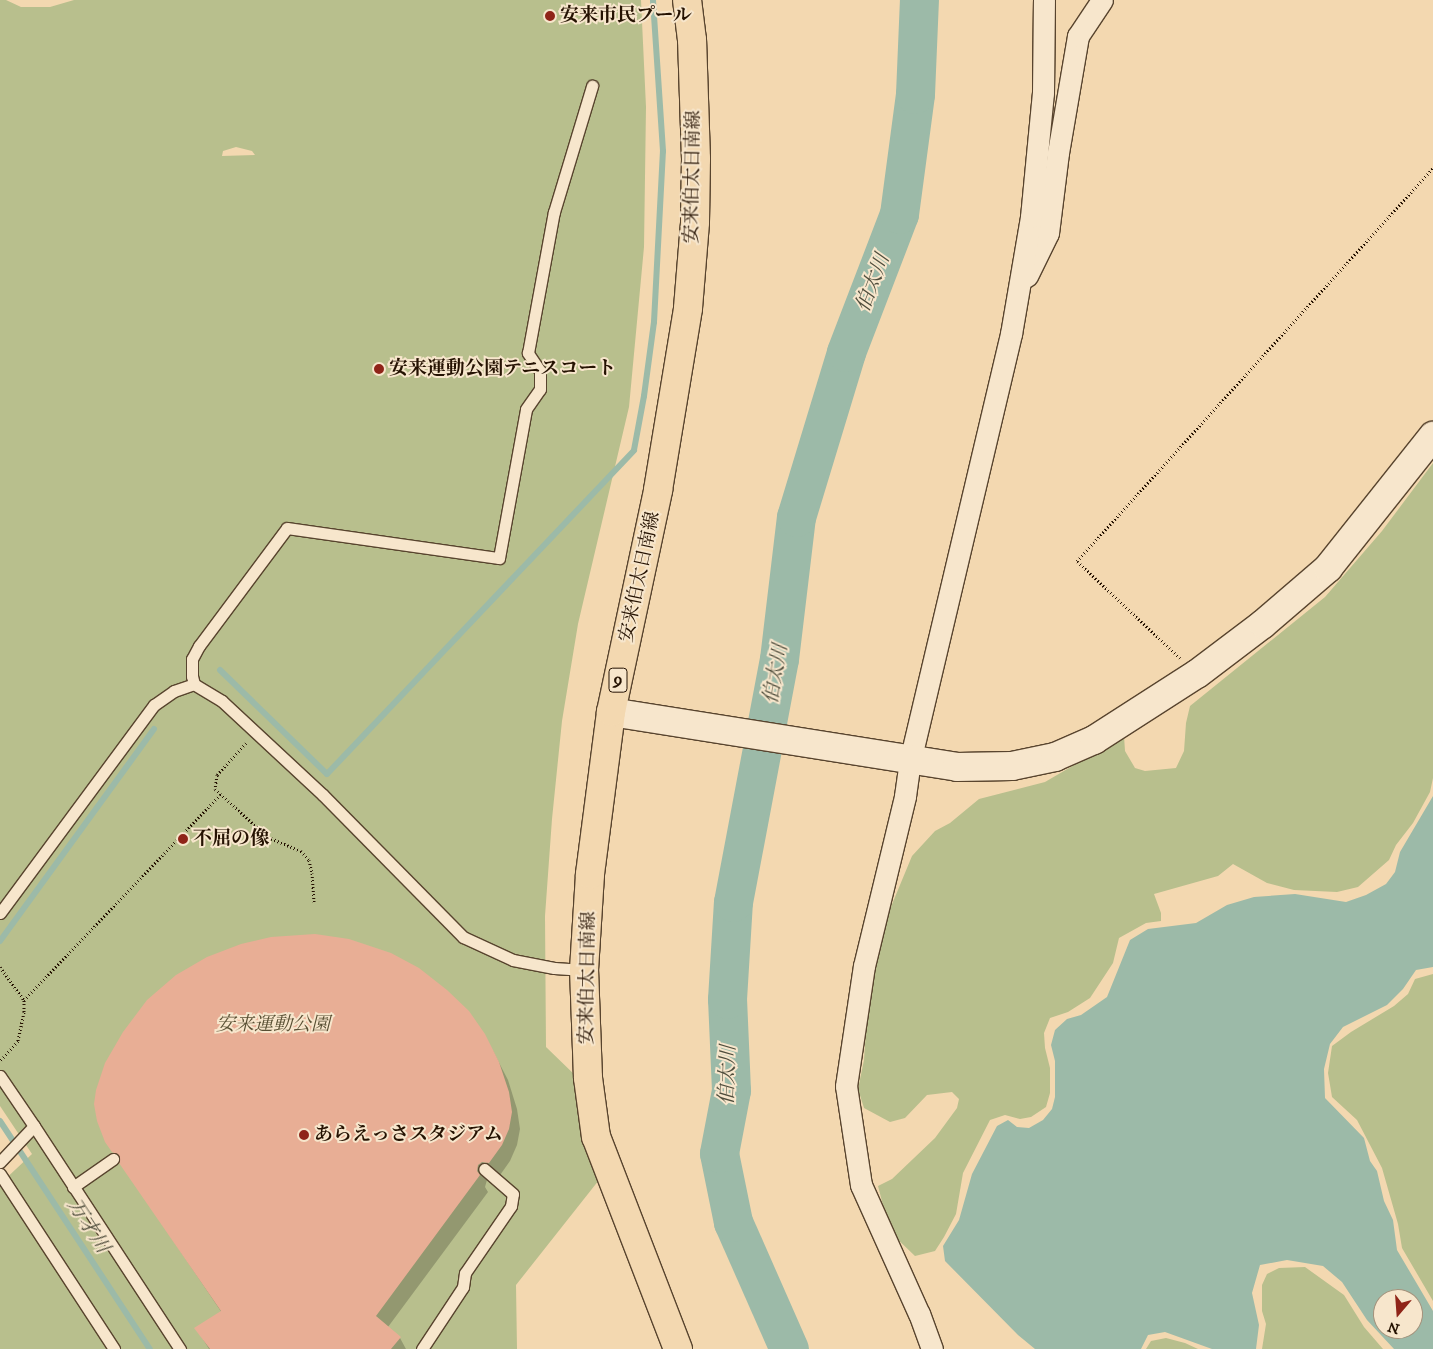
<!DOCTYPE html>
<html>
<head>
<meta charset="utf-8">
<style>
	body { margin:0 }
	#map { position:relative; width:1433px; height:1349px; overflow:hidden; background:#f3d8b0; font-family:"IM FELL DW Pica","Noto Serif JP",serif }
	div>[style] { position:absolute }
	.green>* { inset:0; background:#b8bf8d }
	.water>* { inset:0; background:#9cbaa8 }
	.shadow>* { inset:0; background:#0003 }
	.stream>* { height:6px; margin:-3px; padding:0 3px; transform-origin:3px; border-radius:3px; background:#9cbaa8 }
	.river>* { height:39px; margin:-19.5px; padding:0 19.5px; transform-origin:19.5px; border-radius:19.5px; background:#9cbaa8 }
	.building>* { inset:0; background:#e8ae95 }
	.path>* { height:3px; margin-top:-1.5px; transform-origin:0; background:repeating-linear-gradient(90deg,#251202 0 1px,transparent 0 3.5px) }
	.roads { filter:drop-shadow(1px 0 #58442e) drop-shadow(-1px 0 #58442e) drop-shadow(0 1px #58442e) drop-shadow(0 -1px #58442e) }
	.lane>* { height:11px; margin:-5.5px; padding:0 5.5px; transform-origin:5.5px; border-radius:5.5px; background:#f7e6cc }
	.street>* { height:21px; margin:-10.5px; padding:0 10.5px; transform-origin:10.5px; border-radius:10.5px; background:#f7e6cc }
	.secondary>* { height:28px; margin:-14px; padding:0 14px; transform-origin:14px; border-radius:14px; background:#f7e6cc }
	.primary>* { height:28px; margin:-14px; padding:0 14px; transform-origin:14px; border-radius:14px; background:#f3d8b0 }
	.dots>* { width:14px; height:14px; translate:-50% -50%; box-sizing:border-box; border:2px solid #f7e6cc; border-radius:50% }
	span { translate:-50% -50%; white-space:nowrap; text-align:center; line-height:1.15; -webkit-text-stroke:4px #f7e6cc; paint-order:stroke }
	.shield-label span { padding:1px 4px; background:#f7e6cc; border:1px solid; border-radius:4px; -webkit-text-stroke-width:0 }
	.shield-label { font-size:18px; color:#251202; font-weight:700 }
	.poi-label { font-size:19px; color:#251202; font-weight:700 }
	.left { translate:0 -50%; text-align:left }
	.street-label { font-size:19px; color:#251202 }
	.park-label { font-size:19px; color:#584f33; font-style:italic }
	.water-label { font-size:20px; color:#4f4d3c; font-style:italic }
	.north { position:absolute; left:1373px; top:1289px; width:50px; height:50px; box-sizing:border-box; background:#f7e6cc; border:1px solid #a3917b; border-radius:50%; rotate:198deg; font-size:14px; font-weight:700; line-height:20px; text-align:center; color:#251202 }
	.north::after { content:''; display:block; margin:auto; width:18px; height:22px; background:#8f2418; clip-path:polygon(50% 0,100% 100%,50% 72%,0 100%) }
</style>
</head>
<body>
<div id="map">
	<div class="green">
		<div style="clip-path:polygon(evenodd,0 0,6px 0,21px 7px,50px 7px,74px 0,641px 0,646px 107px,644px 247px,629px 407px,578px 624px,562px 721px,552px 819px,545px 916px,546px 1047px,578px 1078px,599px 1180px,516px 1285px,517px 1349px,0 1349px,0 1184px,32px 1154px,0 1106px,0 0,236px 147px,252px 151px,255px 155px,222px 156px,223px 151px,236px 147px)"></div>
		<div style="clip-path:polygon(1433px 463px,1433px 778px,1430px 792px,1413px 823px,1396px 845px,1389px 860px,1358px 887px,1337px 892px,1294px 890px,1267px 883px,1233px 864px,1218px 876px,1154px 894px,1161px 913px,1161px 921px,1146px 923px,1119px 938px,1113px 963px,1090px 998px,1068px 1012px,1050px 1018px,1044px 1033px,1045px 1048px,1050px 1068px,1050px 1093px,1046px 1107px,1031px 1117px,1020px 1119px,1005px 1115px,990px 1120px,963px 1173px,956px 1214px,944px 1237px,935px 1251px,915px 1256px,890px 1232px,878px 1186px,892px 1179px,935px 1138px,957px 1108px,959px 1099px,952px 1092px,927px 1095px,905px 1118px,890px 1122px,864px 1108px,858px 1089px,864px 1060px,868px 999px,878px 938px,912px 856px,935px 831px,950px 823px,979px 799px,1045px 782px,1124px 736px,1125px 751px,1135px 768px,1145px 771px,1176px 768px,1184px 751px,1186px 723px,1190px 706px,1325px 597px,1382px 531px)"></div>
		<div style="clip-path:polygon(1433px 974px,1433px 1301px,1402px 1248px,1398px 1224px,1382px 1168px,1357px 1120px,1332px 1097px,1328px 1073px,1332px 1046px,1351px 1032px,1394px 1006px,1408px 994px,1415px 979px)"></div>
		<div style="clip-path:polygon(1305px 1267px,1344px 1295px,1364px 1327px,1383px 1349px,1262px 1349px,1266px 1324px,1262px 1311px,1262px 1285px,1267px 1274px,1279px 1268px)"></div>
		<div style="clip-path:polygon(1166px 1338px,1185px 1343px,1198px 1349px,1146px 1349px,1151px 1341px)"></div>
	</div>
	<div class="water">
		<div style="clip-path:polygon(evenodd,1433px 796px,1433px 967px,1416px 970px,1403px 989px,1387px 1005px,1343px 1027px,1330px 1044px,1324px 1069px,1325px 1098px,1364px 1138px,1370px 1161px,1377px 1171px,1384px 1201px,1393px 1220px,1397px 1250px,1433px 1311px,1433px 1349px,1394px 1349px,1367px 1320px,1342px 1282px,1323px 1266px,1287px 1260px,1260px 1265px,1252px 1293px,1259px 1325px,1256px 1349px,1212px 1349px,1165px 1332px,1148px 1335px,1141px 1349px,1035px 1349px,1018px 1335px,945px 1261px,943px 1246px,959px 1220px,972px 1174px,997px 1126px,1008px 1120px,1017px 1127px,1029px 1128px,1043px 1120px,1052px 1109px,1055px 1097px,1055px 1061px,1051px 1045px,1055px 1030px,1067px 1019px,1081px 1015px,1107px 997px,1130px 940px,1148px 929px,1196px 923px,1227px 905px,1254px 897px,1295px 894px,1346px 902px,1366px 895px,1386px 884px,1395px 872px,1400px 852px,1433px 796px,1383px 1299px,1413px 1299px,1413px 1329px,1383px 1329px,1383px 1299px)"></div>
	</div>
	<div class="shadow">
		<div style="clip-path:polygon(493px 1051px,508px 1080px,517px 1109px,520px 1129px,517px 1145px,510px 1161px,498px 1178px,491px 1177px,487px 1180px,485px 1187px,488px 1192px,388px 1327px,400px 1338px,406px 1349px,209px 1349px,196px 1328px,222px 1313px,106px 1141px)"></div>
	</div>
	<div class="stream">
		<div style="left:220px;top:670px;width:149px;rotate:44.2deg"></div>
		<div style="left:327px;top:774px;width:446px;rotate:-46.5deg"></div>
		<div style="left:634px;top:450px;width:55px;rotate:-79.5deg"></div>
		<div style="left:644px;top:396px;width:75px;rotate:-82.3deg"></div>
		<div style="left:654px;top:322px;width:171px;rotate:-87deg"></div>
		<div style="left:663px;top:151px;width:151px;rotate:-93.8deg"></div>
		<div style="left:0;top:941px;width:262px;rotate:-54deg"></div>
		<div style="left:0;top:1121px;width:273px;rotate:56.7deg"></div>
	</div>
	<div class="river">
		<div style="left:789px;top:1349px;width:139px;rotate:-113.8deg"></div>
		<div style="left:733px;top:1222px;width:70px;rotate:-101.5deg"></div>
		<div style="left:719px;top:1153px;width:64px;rotate:-79.2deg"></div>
		<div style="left:731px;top:1090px;width:91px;rotate:-92.5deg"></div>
		<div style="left:727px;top:999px;width:97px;rotate:-86.5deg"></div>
		<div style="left:733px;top:902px;width:247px;rotate:-79.3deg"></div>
		<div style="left:779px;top:659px;width:143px;rotate:-83.2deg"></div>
		<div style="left:796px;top:517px;width:172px;rotate:-73.1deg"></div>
		<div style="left:846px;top:352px;width:148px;rotate:-69deg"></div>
		<div style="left:899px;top:214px;width:121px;rotate:-82.4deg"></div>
		<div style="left:915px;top:94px;width:94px;rotate:-87.6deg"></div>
	</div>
	<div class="building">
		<div style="clip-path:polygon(315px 934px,349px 939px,391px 953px,419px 968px,447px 990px,469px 1011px,485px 1034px,499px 1062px,509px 1092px,512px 1112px,509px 1129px,502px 1145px,489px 1163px,482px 1162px,478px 1165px,477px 1171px,480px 1175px,376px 1316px,401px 1337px,391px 1349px,210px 1349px,194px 1328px,221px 1311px,119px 1163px,119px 1155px,112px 1152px,105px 1142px,97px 1121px,94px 1104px,96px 1090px,105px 1063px,123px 1032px,147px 1000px,176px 975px,207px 957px,241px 944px,271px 937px)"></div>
	</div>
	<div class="path">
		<div style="left:1180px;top:658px;width:141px;rotate:-136.7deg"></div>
		<div style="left:1077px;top:561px;width:530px;rotate:-47.83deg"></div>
		<div style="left:246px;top:743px;width:43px;rotate:132.2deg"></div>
		<div style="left:217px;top:775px;width:14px;rotate:98deg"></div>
		<div style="left:215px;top:789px;width:72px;rotate:42.2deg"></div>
		<div style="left:268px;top:837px;width:36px;rotate:23deg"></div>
		<div style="left:301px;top:851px;width:12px;rotate:48deg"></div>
		<div style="left:309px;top:860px;width:13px;rotate:77deg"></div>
		<div style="left:312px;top:873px;width:29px;rotate:86deg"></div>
		<div style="left:0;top:967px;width:41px;rotate:54deg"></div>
		<div style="left:24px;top:1000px;width:12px;rotate:90deg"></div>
		<div style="left:24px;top:1012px;width:30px;rotate:102deg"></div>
		<div style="left:18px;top:1041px;width:27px;rotate:132deg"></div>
		<div style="left:24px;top:1000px;width:285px;rotate:-46.3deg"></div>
	</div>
	<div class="roads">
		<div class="lane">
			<div style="left:0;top:913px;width:259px;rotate:-53.5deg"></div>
			<div style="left:154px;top:705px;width:24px;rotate:-35deg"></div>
			<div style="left:174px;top:691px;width:21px;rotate:-19deg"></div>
			<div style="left:584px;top:970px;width:30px;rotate:-176deg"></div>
			<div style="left:554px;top:968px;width:42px;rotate:-169deg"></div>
			<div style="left:513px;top:960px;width:55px;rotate:-155.3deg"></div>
			<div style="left:463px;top:937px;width:199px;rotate:-134.6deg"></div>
			<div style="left:323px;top:795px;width:138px;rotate:-137.1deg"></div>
			<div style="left:222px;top:701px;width:33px;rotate:-149deg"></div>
			<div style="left:194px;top:684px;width:8px;rotate:-104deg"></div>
			<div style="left:192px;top:676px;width:17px;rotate:-90deg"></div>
			<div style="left:192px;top:659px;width:15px;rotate:-62deg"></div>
			<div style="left:199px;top:646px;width:147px;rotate:-53.3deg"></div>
			<div style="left:287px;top:528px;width:214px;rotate:8.1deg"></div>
			<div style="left:499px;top:558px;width:151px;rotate:-79.7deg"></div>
			<div style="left:526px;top:409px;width:24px;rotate:-55deg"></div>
			<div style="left:540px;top:389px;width:18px;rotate:-90deg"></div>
			<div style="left:540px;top:371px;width:22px;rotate:-124deg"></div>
			<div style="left:528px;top:353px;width:143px;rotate:-79.6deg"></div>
			<div style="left:554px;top:212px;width:132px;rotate:-73.2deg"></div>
			<div style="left:0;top:1076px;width:60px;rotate:55.8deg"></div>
			<div style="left:34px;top:1126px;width:50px;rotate:133.4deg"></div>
			<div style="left:34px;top:1126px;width:267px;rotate:56.8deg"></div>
			<div style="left:0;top:1174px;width:209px;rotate:56.9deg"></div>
			<div style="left:73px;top:1187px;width:49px;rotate:-35deg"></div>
			<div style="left:422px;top:1349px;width:74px;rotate:-56.5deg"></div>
			<div style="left:463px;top:1287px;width:14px;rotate:-82deg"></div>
			<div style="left:465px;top:1273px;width:81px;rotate:-55.5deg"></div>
			<div style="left:511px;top:1206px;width:12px;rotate:-81deg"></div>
			<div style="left:513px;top:1194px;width:38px;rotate:-139deg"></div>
		</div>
		<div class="street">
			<div style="left:1027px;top:276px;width:48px;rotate:-64deg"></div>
			<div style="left:1048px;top:233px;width:81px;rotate:-82.9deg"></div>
			<div style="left:1058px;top:153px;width:119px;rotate:-80.3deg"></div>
			<div style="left:1078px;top:36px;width:43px;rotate:-56.3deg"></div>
			<div style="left:932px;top:1349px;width:37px;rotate:-110deg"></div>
			<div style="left:919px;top:1314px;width:141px;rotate:-114.2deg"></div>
			<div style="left:861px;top:1185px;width:100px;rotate:-98.6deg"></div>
			<div style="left:846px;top:1086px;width:121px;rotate:-81.5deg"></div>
			<div style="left:864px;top:966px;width:175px;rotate:-76.4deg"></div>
			<div style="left:905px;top:796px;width:35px;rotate:-82deg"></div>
			<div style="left:910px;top:761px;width:439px;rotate:-76.7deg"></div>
			<div style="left:1011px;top:334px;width:119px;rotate:-80.3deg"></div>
			<div style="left:1031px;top:217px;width:125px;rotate:-84.5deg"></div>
			<div style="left:1043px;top:93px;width:93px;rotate:-89.4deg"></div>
		</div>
		<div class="secondary">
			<div style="left:611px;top:712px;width:350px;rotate:9deg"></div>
			<div style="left:957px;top:767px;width:55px;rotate:-1deg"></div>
			<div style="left:1012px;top:766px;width:44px;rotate:-11.8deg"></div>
			<div style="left:1055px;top:757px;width:43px;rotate:-23.6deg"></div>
			<div style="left:1094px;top:740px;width:122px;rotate:-32.7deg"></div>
			<div style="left:1197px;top:674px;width:83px;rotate:-37.1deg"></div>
			<div style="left:1263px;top:624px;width:86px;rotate:-40.7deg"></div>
			<div style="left:1328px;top:568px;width:169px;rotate:-51.5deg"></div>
		</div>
		<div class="primary">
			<div style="left:678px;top:1349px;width:227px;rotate:-111.1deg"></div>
			<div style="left:596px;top:1137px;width:60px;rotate:-97.7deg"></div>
			<div style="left:588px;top:1078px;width:108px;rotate:-92.1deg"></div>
			<div style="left:584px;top:970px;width:96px;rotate:-86.4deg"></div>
			<div style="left:590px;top:874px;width:163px;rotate:-82.6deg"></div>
			<div style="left:611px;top:712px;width:227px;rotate:-78deg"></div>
			<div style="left:658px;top:490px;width:184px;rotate:-80.6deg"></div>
			<div style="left:688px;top:308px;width:86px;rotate:-85.3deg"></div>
			<div style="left:695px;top:222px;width:63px;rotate:-89.1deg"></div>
			<div style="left:696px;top:159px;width:119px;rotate:-91.9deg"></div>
			<div style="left:692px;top:40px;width:40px;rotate:-97.1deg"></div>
		</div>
	</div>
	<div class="dots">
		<div style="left:550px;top:16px;background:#8f2418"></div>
		<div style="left:379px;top:369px;background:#8f2418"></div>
		<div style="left:183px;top:839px;background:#8f2418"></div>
		<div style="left:304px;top:1135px;background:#8f2418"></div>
	</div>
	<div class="shield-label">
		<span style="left:618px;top:680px">9</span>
	</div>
	<div class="poi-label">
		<span class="left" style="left:560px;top:16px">安来市民プール</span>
		<span class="left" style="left:389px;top:369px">安来運動公園テニスコート</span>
		<span class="left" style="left:193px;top:839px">不屈の像</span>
		<span class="left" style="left:314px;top:1135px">あらえっさスタジアム</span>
	</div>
	<div class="street-label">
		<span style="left:693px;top:177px;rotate:-89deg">安来伯太日南線</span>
		<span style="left:640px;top:577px;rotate:-78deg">安来伯太日南線</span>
		<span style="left:588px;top:978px;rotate:-89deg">安来伯太日南線</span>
	</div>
	<div class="park-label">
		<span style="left:273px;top:1025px">安来運動公園</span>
	</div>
	<div class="water-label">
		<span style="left:873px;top:283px;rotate:-69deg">伯太川</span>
		<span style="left:776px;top:674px;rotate:-80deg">伯太川</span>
		<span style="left:728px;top:1075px;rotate:-88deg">伯太川</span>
		<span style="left:88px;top:1226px;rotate:57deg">万才川</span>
	</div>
	<div class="north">N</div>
</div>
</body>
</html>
